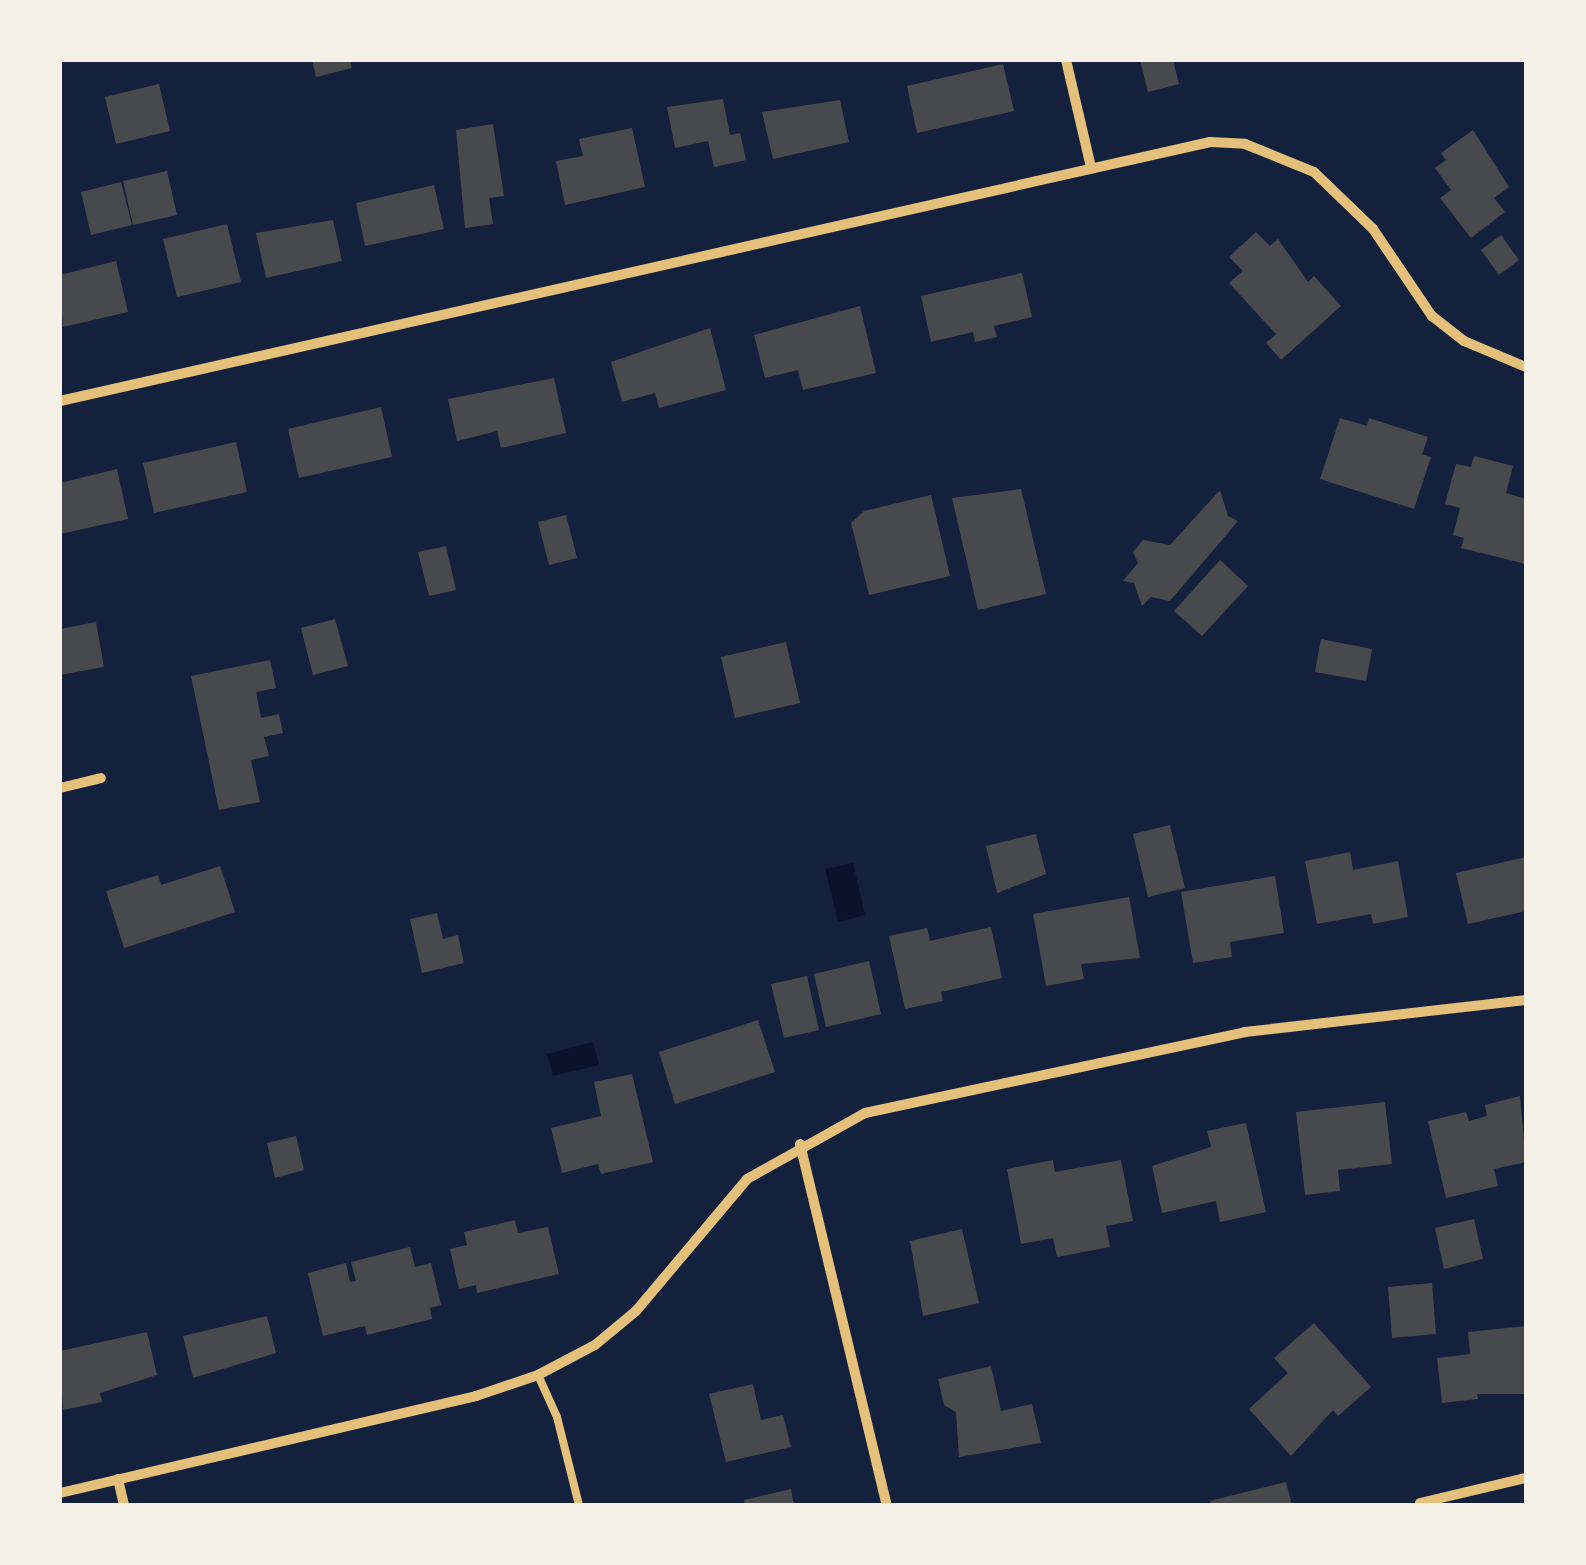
<!DOCTYPE html>
<html>
<head>
<meta charset="utf-8">
<style>
	body { margin:0 }
	#map { position:relative; width:1586px; height:1565px; overflow:hidden; background:#14213d; font-family:"Work Sans",sans-serif }
	div>[style] { position:absolute }
	.water>* { inset:0; background:#0b132b }
	.building>* { inset:0; background:#48494c }
	.service>* { height:8px; margin:-4px; padding:0 4px; transform-origin:4px; border-radius:4px; background:#e5c07b }
	.minor>* { height:10px; margin:-5px; padding:0 5px; transform-origin:5px; border-radius:5px; background:#e5c07b }
	span { translate:-50% -50%; white-space:nowrap; text-align:center; line-height:1.15; -webkit-text-stroke:10px #f6f1e7; paint-order:stroke }
	.frame { position:absolute; inset:0; border:62px solid #f6f1e7; pointer-events:none }
</style>
</head>
<body>
<div id="map">
	<div class="water">
		<div style="clip-path:polygon(853px 863px,865px 915px,838px 922px,825px 869px)"></div>
		<div style="clip-path:polygon(593px 1042px,599px 1065px,553px 1076px,547px 1054px)"></div>
	</div>
	<div class="building">
		<div style="clip-path:polygon(312px 60px,350px 60px,352px 68px,316px 77px)"></div>
		<div style="clip-path:polygon(1140px 60px,1173px 60px,1179px 84px,1148px 92px)"></div>
		<div style="clip-path:polygon(1003px 64px,1014px 111px,917px 133px,907px 86px)"></div>
		<div style="clip-path:polygon(159px 84px,170px 131px,116px 144px,105px 97px)"></div>
		<div style="clip-path:polygon(723px 99px,730px 135px,740px 133px,746px 160px,714px 167px,708px 141px,675px 148px,667px 107px)"></div>
		<div style="clip-path:polygon(840px 100px,849px 142px,773px 159px,762px 112px)"></div>
		<div style="clip-path:polygon(493px 124px,504px 196px,489px 198px,493px 224px,465px 228px,456px 130px)"></div>
		<div style="clip-path:polygon(632px 128px,645px 187px,565px 205px,556px 161px,583px 156px,579px 139px)"></div>
		<div style="clip-path:polygon(1473px 130px,1509px 187px,1494px 198px,1505px 212px,1471px 238px,1440px 198px,1451px 190px,1435px 168px,1446px 160px,1441px 153px)"></div>
		<div style="clip-path:polygon(167px 171px,177px 215px,133px 225px,123px 181px)"></div>
		<div style="clip-path:polygon(121px 182px,132px 225px,91px 235px,81px 192px)"></div>
		<div style="clip-path:polygon(434px 185px,444px 229px,365px 246px,356px 203px)"></div>
		<div style="clip-path:polygon(333px 220px,342px 261px,266px 278px,256px 233px)"></div>
		<div style="clip-path:polygon(227px 224px,241px 282px,177px 297px,163px 239px)"></div>
		<div style="clip-path:polygon(1256px 232px,1270px 246px,1278px 239px,1308px 282px,1314px 276px,1341px 306px,1281px 360px,1266px 343px,1276px 334px,1229px 283px,1243px 271px,1229px 257px)"></div>
		<div style="clip-path:polygon(1501px 235px,1519px 260px,1499px 275px,1481px 250px)"></div>
		<div style="clip-path:polygon(116px 261px,128px 312px,63px 327px,60px 275px)"></div>
		<div style="clip-path:polygon(1022px 273px,1032px 317px,994px 326px,997px 337px,975px 342px,973px 332px,931px 342px,921px 296px)"></div>
		<div style="clip-path:polygon(860px 306px,876px 373px,803px 390px,798px 370px,765px 378px,754px 335px)"></div>
		<div style="clip-path:polygon(710px 328px,726px 390px,659px 408px,655px 393px,622px 402px,611px 362px)"></div>
		<div style="clip-path:polygon(554px 378px,566px 433px,501px 448px,497px 431px,457px 441px,448px 399px)"></div>
		<div style="clip-path:polygon(381px 407px,392px 457px,299px 478px,288px 429px)"></div>
		<div style="clip-path:polygon(1340px 418px,1367px 426px,1369px 418px,1428px 437px,1422px 454px,1431px 457px,1414px 509px,1320px 479px)"></div>
		<div style="clip-path:polygon(236px 442px,247px 492px,154px 513px,143px 463px)"></div>
		<div style="clip-path:polygon(1474px 456px,1513px 466px,1506px 493px,1526px 499px,1526px 564px,1461px 548px,1464px 538px,1453px 535px,1460px 508px,1445px 504px,1456px 464px,1471px 467px)"></div>
		<div style="clip-path:polygon(117px 469px,128px 519px,60px 534px,60px 483px)"></div>
		<div style="clip-path:polygon(1021px 489px,1046px 594px,978px 610px,952px 498px)"></div>
		<div style="clip-path:polygon(1220px 490px,1228px 516px,1238px 521px,1170px 601px,1151px 597px,1142px 606px,1134px 583px,1123px 581px,1138px 563px,1133px 552px,1143px 540px,1170px 545px)"></div>
		<div style="clip-path:polygon(931px 495px,950px 576px,869px 595px,851px 523px,864px 511px)"></div>
		<div style="clip-path:polygon(566px 515px,577px 558px,549px 565px,538px 522px)"></div>
		<div style="clip-path:polygon(446px 546px,456px 590px,429px 596px,418px 552px)"></div>
		<div style="clip-path:polygon(1220px 560px,1248px 586px,1202px 636px,1174px 611px)"></div>
		<div style="clip-path:polygon(335px 619px,348px 666px,313px 675px,301px 628px)"></div>
		<div style="clip-path:polygon(96px 622px,104px 667px,60px 675px,60px 629px)"></div>
		<div style="clip-path:polygon(1321px 639px,1372px 649px,1366px 681px,1315px 672px)"></div>
		<div style="clip-path:polygon(786px 642px,800px 703px,735px 718px,721px 657px)"></div>
		<div style="clip-path:polygon(270px 660px,276px 688px,256px 692px,261px 718px,279px 714px,283px 733px,264px 737px,269px 756px,251px 760px,260px 802px,219px 810px,191px 676px)"></div>
		<div style="clip-path:polygon(1170px 825px,1185px 888px,1148px 897px,1133px 834px)"></div>
		<div style="clip-path:polygon(1036px 834px,1046px 874px,997px 893px,986px 846px)"></div>
		<div style="clip-path:polygon(1350px 852px,1353px 870px,1398px 861px,1408px 917px,1373px 924px,1371px 914px,1317px 924px,1305px 861px)"></div>
		<div style="clip-path:polygon(1526px 857px,1526px 911px,1468px 924px,1456px 873px)"></div>
		<div style="clip-path:polygon(220px 866px,235px 912px,124px 948px,106px 891px,158px 875px,161px 885px)"></div>
		<div style="clip-path:polygon(1275px 876px,1284px 933px,1230px 942px,1232px 957px,1193px 963px,1181px 892px)"></div>
		<div style="clip-path:polygon(1129px 897px,1140px 958px,1081px 964px,1084px 979px,1046px 986px,1033px 914px)"></div>
		<div style="clip-path:polygon(437px 913px,443px 939px,458px 935px,464px 963px,422px 973px,410px 919px)"></div>
		<div style="clip-path:polygon(991px 927px,1002px 978px,941px 992px,943px 1001px,905px 1009px,889px 936px,927px 928px,930px 941px)"></div>
		<div style="clip-path:polygon(869px 961px,881px 1014px,826px 1027px,814px 974px)"></div>
		<div style="clip-path:polygon(807px 976px,819px 1030px,784px 1038px,771px 984px)"></div>
		<div style="clip-path:polygon(758px 1020px,775px 1072px,675px 1104px,659px 1052px)"></div>
		<div style="clip-path:polygon(632px 1074px,653px 1162px,601px 1174px,598px 1164px,562px 1173px,551px 1128px,601px 1116px,594px 1082px)"></div>
		<div style="clip-path:polygon(1520px 1096px,1526px 1162px,1494px 1169px,1498px 1186px,1446px 1198px,1428px 1121px,1466px 1112px,1469px 1121px,1487px 1116px,1485px 1105px)"></div>
		<div style="clip-path:polygon(1385px 1102px,1392px 1164px,1338px 1170px,1340px 1191px,1305px 1195px,1296px 1112px)"></div>
		<div style="clip-path:polygon(1246px 1123px,1266px 1212px,1220px 1222px,1216px 1201px,1162px 1213px,1152px 1166px,1211px 1147px,1207px 1131px)"></div>
		<div style="clip-path:polygon(296px 1136px,304px 1170px,275px 1178px,267px 1143px)"></div>
		<div style="clip-path:polygon(1053px 1160px,1055px 1172px,1121px 1160px,1133px 1221px,1106px 1226px,1110px 1247px,1057px 1257px,1053px 1238px,1021px 1244px,1007px 1169px)"></div>
		<div style="clip-path:polygon(1474px 1219px,1483px 1259px,1444px 1269px,1435px 1228px)"></div>
		<div style="clip-path:polygon(515px 1220px,518px 1233px,548px 1227px,559px 1274px,477px 1293px,476px 1285px,459px 1289px,450px 1249px,467px 1245px,464px 1232px)"></div>
		<div style="clip-path:polygon(962px 1229px,979px 1303px,923px 1316px,910px 1241px)"></div>
		<div style="clip-path:polygon(410px 1247px,415px 1267px,431px 1263px,441px 1305px,430px 1308px,432px 1319px,367px 1335px,365px 1326px,323px 1336px,308px 1273px,346px 1263px,350px 1282px,356px 1281px,351px 1262px)"></div>
		<div style="clip-path:polygon(1432px 1283px,1436px 1334px,1392px 1338px,1388px 1287px)"></div>
		<div style="clip-path:polygon(267px 1316px,276px 1353px,193px 1378px,183px 1336px)"></div>
		<div style="clip-path:polygon(1314px 1323px,1371px 1387px,1338px 1416px,1333px 1410px,1291px 1456px,1249px 1409px,1288px 1373px,1274px 1358px)"></div>
		<div style="clip-path:polygon(1526px 1326px,1526px 1394px,1477px 1394px,1478px 1399px,1442px 1403px,1437px 1358px,1470px 1354px,1468px 1332px)"></div>
		<div style="clip-path:polygon(147px 1332px,157px 1375px,100px 1393px,102px 1402px,63px 1410px,60px 1351px)"></div>
		<div style="clip-path:polygon(991px 1366px,1001px 1411px,1032px 1404px,1041px 1443px,959px 1457px,956px 1412px,944px 1405px,938px 1379px)"></div>
		<div style="clip-path:polygon(753px 1384px,761px 1420px,783px 1415px,791px 1447px,726px 1462px,709px 1394px)"></div>
		<div style="clip-path:polygon(1286px 1482px,1292px 1505px,1211px 1505px,1210px 1501px)"></div>
		<div style="clip-path:polygon(791px 1489px,794px 1505px,745px 1505px,744px 1500px)"></div>
	</div>
	<div class="service">
		<div style="left:538px;top:1375px;width:46px;rotate:65.7deg"></div>
		<div style="left:557px;top:1417px;width:91px;rotate:76deg"></div>
	</div>
	<div class="minor">
		<div style="left:1066px;top:60px;width:106px;rotate:76.9deg"></div>
		<div style="left:60px;top:401px;width:1179px;rotate:-12.69deg"></div>
		<div style="left:1210px;top:142px;width:35px;rotate:3deg"></div>
		<div style="left:1245px;top:144px;width:74px;rotate:22.1deg"></div>
		<div style="left:1314px;top:172px;width:82px;rotate:44deg"></div>
		<div style="left:1373px;top:229px;width:105px;rotate:55.9deg"></div>
		<div style="left:1432px;top:316px;width:41px;rotate:38deg"></div>
		<div style="left:1464px;top:341px;width:67px;rotate:22.8deg"></div>
		<div style="left:60px;top:788px;width:42px;rotate:-13.7deg"></div>
		<div style="left:800px;top:1144px;width:371px;rotate:76.5deg"></div>
		<div style="left:118px;top:1479px;width:27px;rotate:77deg"></div>
		<div style="left:60px;top:1493px;width:427px;rotate:-13.1deg"></div>
		<div style="left:476px;top:1396px;width:65px;rotate:-18.7deg"></div>
		<div style="left:538px;top:1375px;width:64px;rotate:-27.8deg"></div>
		<div style="left:595px;top:1345px;width:53px;rotate:-39.7deg"></div>
		<div style="left:636px;top:1311px;width:172px;rotate:-49.9deg"></div>
		<div style="left:747px;top:1179px;width:135px;rotate:-29.2deg"></div>
		<div style="left:865px;top:1113px;width:389px;rotate:-12deg"></div>
		<div style="left:1245px;top:1032px;width:283px;rotate:-6.5deg"></div>
		<div style="left:1420px;top:1503px;width:109px;rotate:-13.3deg"></div>
	</div>
	<div class="frame"></div>
</div>
</body>
</html>
